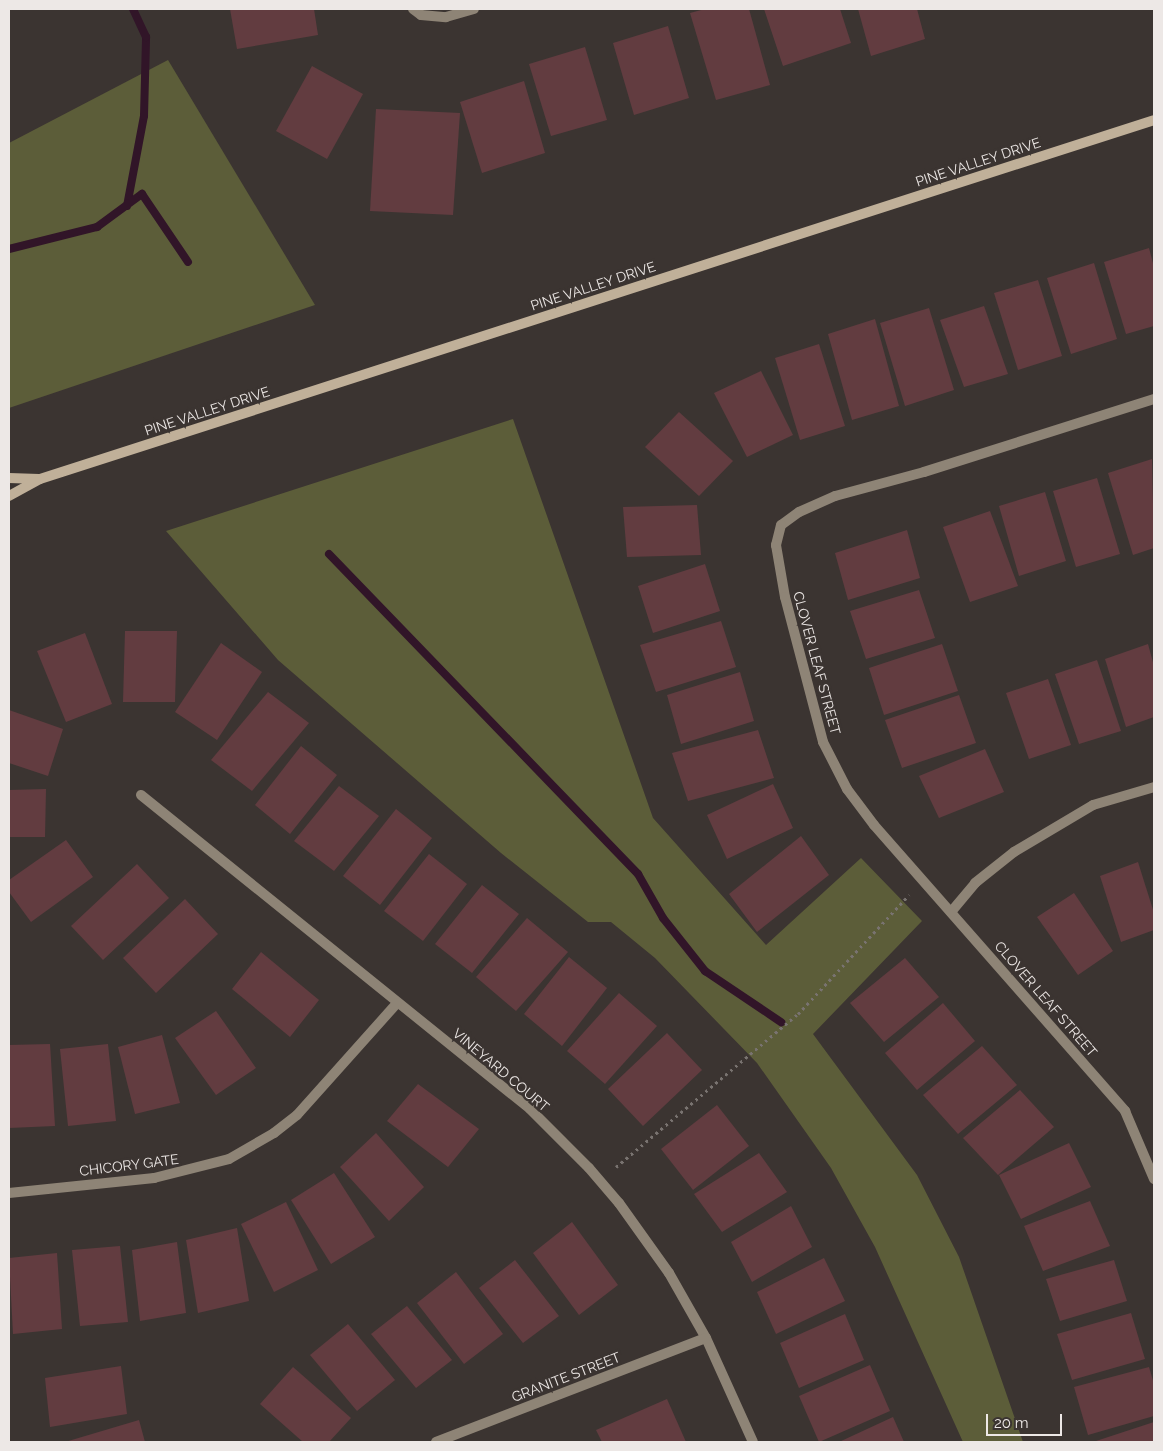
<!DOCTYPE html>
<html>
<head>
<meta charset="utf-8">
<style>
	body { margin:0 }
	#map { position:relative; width:1163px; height:1451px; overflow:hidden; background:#3b3431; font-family:Raleway,sans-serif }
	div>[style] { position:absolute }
	.green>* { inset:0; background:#5c5d39 }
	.stream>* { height:8px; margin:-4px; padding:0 4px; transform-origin:4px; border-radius:4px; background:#311528 }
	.building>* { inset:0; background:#623c40 }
	.path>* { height:3px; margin-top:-1.5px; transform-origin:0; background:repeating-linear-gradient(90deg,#797370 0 2.5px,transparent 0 6.5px) }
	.minor>* { height:10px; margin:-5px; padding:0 5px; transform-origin:5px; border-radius:5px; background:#8e8476 }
	.secondary>* { height:10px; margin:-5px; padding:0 5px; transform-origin:5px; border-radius:5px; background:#c0b099 }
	span { translate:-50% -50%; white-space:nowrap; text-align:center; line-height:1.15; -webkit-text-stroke:5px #3b3431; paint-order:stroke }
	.street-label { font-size:14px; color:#ede8e6 }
	.frame { position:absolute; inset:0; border:10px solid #ede8e6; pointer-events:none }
	.scale { position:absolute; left:986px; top:1414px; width:76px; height:22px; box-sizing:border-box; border:2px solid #ede8e6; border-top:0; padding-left:6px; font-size:15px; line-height:18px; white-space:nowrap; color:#ede8e6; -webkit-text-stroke:4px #3b3431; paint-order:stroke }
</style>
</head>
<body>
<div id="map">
	<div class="green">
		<div style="clip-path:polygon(168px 60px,315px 305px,9px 408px,9px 143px)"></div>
		<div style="clip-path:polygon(513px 419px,653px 818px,766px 945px,861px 858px,922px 921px,813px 1034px,917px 1175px,959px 1257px,1023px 1442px,963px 1442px,875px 1247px,831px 1168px,757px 1063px,655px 958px,611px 922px,588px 922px,501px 853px,278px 660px,166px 531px)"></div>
	</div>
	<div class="stream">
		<div style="left:127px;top:206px;width:92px;rotate:-79.3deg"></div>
		<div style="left:144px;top:116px;width:79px;rotate:-88.5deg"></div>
		<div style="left:146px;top:37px;width:31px;rotate:-115deg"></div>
		<div style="left:9px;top:249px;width:91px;rotate:-14deg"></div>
		<div style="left:97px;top:227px;width:56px;rotate:-36.3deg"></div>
		<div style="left:142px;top:194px;width:82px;rotate:55.9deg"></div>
		<div style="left:329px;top:554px;width:445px;rotate:46deg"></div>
		<div style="left:638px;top:874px;width:51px;rotate:60.4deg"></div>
		<div style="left:663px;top:918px;width:68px;rotate:51.6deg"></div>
		<div style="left:705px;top:971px;width:92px;rotate:33.9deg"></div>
	</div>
	<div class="building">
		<div style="clip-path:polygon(230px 9px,314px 9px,318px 35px,237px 49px)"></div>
		<div style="clip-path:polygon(705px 9px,749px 9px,770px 85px,716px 100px,690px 13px)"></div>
		<div style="clip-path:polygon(764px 9px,840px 9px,851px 43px,783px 66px)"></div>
		<div style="clip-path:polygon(858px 9px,917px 9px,925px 39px,871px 56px)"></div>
		<div style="clip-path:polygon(668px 26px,689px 98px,634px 115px,613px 43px)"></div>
		<div style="clip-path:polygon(585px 47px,607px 120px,551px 136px,529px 64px)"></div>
		<div style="clip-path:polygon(312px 66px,363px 94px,327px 159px,276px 131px)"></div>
		<div style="clip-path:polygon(524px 81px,545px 153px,482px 173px,460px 102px)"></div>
		<div style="clip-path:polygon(376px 109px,460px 113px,453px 215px,370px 211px)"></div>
		<div style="clip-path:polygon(1149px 248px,1154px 267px,1154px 326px,1126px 334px,1104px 262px)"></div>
		<div style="clip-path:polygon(1094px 263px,1117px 339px,1071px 354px,1047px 278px)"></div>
		<div style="clip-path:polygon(1038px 280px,1062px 356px,1018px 370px,994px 293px)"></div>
		<div style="clip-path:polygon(984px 306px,1008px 374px,964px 387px,940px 320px)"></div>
		<div style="clip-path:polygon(929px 308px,954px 390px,905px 406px,880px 323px)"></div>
		<div style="clip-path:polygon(875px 319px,899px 406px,852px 420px,828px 334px)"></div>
		<div style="clip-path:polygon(819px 344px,845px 426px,800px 440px,775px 358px)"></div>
		<div style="clip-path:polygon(761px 371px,793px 435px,747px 457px,714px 393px)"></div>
		<div style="clip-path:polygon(679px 412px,733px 461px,699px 496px,645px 447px)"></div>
		<div style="clip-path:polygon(1152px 459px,1154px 548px,1133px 555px,1108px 473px)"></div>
		<div style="clip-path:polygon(1097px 478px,1120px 554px,1076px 567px,1053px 491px)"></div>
		<div style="clip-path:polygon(1045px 492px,1066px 561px,1019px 576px,999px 506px)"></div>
		<div style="clip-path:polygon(697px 505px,701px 555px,627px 557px,623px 507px)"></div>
		<div style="clip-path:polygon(990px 511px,1018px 586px,970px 602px,943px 527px)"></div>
		<div style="clip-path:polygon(907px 530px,920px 578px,848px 600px,835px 553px)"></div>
		<div style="clip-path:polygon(705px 564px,720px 611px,653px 633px,638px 586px)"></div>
		<div style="clip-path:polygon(919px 590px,935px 638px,866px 659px,850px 611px)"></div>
		<div style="clip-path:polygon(721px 621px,736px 667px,656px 692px,640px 645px)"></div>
		<div style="clip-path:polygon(125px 631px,177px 631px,175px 702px,123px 702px)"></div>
		<div style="clip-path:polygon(85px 633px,112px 704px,66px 722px,37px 651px)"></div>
		<div style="clip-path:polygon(221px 643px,262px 672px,217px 740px,175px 712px)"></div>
		<div style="clip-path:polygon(942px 644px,958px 691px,884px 715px,869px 668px)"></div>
		<div style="clip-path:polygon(1148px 644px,1154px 666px,1154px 717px,1126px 727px,1105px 659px)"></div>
		<div style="clip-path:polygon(1097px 660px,1121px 731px,1079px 744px,1055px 674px)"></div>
		<div style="clip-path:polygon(740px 672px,754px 721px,681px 744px,667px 695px)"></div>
		<div style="clip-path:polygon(1048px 679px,1071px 745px,1029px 759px,1006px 693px)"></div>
		<div style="clip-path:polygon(268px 692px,309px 723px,252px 791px,211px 760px)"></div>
		<div style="clip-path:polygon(959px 695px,976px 743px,902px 768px,885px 720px)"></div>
		<div style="clip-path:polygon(9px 710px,63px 729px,48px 776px,9px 763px)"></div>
		<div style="clip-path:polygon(758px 730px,774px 778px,688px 801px,672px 753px)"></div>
		<div style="clip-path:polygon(301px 746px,337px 775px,290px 834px,255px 805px)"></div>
		<div style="clip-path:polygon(985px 749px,1004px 792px,939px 818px,919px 776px)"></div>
		<div style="clip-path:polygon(773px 784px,793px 828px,727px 859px,707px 815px)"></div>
		<div style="clip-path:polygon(339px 786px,379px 816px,334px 871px,294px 841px)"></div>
		<div style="clip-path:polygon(46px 789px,45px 837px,9px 837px,9px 790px)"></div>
		<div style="clip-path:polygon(396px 809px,432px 838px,380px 905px,343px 876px)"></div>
		<div style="clip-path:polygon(801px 836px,829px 875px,757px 932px,729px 894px)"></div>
		<div style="clip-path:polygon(66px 840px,93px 877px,31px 922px,9px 892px,9px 880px)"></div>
		<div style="clip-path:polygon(429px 854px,467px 884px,423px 941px,384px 911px)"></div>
		<div style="clip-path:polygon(1138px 862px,1154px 913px,1154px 930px,1121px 942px,1100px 876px)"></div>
		<div style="clip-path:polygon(137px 864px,169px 898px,103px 960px,71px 926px)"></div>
		<div style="clip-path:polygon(482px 885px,519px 914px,472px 973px,435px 944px)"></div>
		<div style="clip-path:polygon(1074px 893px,1113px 951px,1078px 975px,1037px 917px)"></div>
		<div style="clip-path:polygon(185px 899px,218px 934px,156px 993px,123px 958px)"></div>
		<div style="clip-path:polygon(527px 918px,568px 952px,516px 1011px,476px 977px)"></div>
		<div style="clip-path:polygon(261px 952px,319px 1000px,290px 1037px,232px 989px)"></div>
		<div style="clip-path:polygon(569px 957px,607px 988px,562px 1046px,524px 1014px)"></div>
		<div style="clip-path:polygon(905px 958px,939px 997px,884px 1042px,850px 1003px)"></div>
		<div style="clip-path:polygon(619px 993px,657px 1026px,605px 1084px,567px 1051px)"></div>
		<div style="clip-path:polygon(943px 1003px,975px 1041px,917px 1090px,885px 1053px)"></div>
		<div style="clip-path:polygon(216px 1011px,256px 1068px,216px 1095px,175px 1038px)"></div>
		<div style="clip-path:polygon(667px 1033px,702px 1070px,643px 1126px,608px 1089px)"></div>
		<div style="clip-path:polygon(162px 1035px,180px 1103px,135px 1114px,118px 1047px)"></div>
		<div style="clip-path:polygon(50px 1044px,55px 1126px,9px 1128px,9px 1045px)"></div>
		<div style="clip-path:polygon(108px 1044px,116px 1121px,68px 1126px,60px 1049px)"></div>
		<div style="clip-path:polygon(982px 1046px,1017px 1085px,958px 1134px,923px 1095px)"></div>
		<div style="clip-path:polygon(418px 1084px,479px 1129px,448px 1167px,387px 1121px)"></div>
		<div style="clip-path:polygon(1020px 1090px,1054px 1127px,998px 1175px,963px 1138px)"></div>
		<div style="clip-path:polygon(717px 1105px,749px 1146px,693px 1190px,661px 1149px)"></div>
		<div style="clip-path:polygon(376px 1133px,424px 1187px,389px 1221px,340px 1167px)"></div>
		<div style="clip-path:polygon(1069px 1143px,1091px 1187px,1021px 1219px,999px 1175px)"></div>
		<div style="clip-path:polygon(759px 1153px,787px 1192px,722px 1232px,694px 1194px)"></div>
		<div style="clip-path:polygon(334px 1173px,375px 1237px,331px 1264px,291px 1200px)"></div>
		<div style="clip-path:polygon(1090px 1201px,1110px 1246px,1043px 1271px,1024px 1226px)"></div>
		<div style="clip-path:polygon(286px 1202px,318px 1270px,274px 1292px,241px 1224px)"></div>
		<div style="clip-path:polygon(791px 1206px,812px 1247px,752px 1282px,731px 1242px)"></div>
		<div style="clip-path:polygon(572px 1222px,618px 1285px,579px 1315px,533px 1253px)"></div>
		<div style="clip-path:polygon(237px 1228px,249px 1301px,198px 1313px,186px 1240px)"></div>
		<div style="clip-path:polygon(177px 1242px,186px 1313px,140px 1321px,132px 1250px)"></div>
		<div style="clip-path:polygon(120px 1246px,128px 1322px,80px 1326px,72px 1250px)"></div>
		<div style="clip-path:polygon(57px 1253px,62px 1329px,13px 1334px,9px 1258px)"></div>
		<div style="clip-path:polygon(824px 1258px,845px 1301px,776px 1334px,757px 1292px)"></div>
		<div style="clip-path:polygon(515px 1260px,559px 1316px,523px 1343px,479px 1288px)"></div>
		<div style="clip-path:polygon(1114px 1260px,1127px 1301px,1060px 1321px,1046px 1279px)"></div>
		<div style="clip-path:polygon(456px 1272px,503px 1334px,464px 1364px,417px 1303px)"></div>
		<div style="clip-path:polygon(407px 1306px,452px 1360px,416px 1388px,371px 1334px)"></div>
		<div style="clip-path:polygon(1131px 1313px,1145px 1359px,1072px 1380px,1057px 1334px)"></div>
		<div style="clip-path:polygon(845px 1314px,864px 1360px,799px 1388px,780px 1343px)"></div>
		<div style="clip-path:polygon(348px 1324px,395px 1380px,357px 1411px,310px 1355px)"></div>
		<div style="clip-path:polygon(870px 1365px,890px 1411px,819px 1442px,799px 1396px)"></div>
		<div style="clip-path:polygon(121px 1366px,127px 1414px,50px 1427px,45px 1378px)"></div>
		<div style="clip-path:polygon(293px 1367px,351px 1418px,329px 1442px,303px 1442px,260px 1404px)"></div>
		<div style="clip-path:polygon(1149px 1367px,1154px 1384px,1154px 1416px,1088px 1435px,1074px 1387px)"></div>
		<div style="clip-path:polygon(667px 1399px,686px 1442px,602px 1442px,596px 1430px)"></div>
		<div style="clip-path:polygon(893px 1417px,904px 1442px,839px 1442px)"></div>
		<div style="clip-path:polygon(139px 1420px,145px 1442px,65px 1442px)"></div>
		<div style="clip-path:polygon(1154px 1422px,1154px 1442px,1096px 1442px,1096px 1441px)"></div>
	</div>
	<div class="path">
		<div style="left:616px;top:1167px;width:238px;rotate:-40.1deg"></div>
		<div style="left:798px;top:1014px;width:163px;rotate:-47deg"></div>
	</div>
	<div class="minor">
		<div style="left:413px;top:9px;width:10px;rotate:37deg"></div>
		<div style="left:421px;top:15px;width:25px;rotate:5deg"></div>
		<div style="left:446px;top:17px;width:29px;rotate:-16deg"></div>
		<div style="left:1154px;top:399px;width:241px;rotate:162.4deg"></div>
		<div style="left:924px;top:472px;width:92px;rotate:164.9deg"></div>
		<div style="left:835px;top:496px;width:39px;rotate:156deg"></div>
		<div style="left:799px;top:512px;width:22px;rotate:144deg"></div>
		<div style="left:781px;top:525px;width:21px;rotate:104deg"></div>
		<div style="left:776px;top:545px;width:53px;rotate:80.2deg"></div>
		<div style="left:785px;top:597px;width:150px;rotate:75.3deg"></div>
		<div style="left:823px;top:742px;width:53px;rotate:62.9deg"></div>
		<div style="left:847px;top:789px;width:45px;rotate:53.1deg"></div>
		<div style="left:874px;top:825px;width:381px;rotate:48.7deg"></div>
		<div style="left:1125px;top:1111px;width:74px;rotate:66.9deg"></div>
		<div style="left:141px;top:795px;width:500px;rotate:38.9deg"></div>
		<div style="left:530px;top:1109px;width:83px;rotate:45deg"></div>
		<div style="left:589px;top:1168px;width:46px;rotate:49.4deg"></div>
		<div style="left:619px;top:1203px;width:86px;rotate:54.5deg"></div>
		<div style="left:669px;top:1273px;width:75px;rotate:60.4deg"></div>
		<div style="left:706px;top:1338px;width:114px;rotate:65.7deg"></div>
		<div style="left:951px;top:912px;width:38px;rotate:-50deg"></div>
		<div style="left:975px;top:883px;width:50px;rotate:-38.5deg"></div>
		<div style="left:1014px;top:852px;width:92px;rotate:-30.7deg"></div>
		<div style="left:1093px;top:805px;width:64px;rotate:-16.4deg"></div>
		<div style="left:9px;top:1193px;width:146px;rotate:-5.9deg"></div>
		<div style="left:154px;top:1178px;width:77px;rotate:-14.2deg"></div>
		<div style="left:229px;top:1159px;width:52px;rotate:-30deg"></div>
		<div style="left:274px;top:1133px;width:29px;rotate:-38deg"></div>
		<div style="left:297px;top:1115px;width:150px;rotate:-48.2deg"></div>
		<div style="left:436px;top:1442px;width:289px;rotate:-21.1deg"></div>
	</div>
	<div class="secondary">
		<div style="left:9px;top:478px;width:30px;rotate:2deg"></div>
		<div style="left:9px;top:496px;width:35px;rotate:-29deg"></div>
		<div style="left:40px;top:479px;width:1170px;rotate:-17.86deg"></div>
	</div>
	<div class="street-label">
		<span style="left:978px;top:162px;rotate:-18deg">PINE VALLEY DRIVE</span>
		<span style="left:593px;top:286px;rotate:-18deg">PINE VALLEY DRIVE</span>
		<span style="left:207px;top:411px;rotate:-18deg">PINE VALLEY DRIVE</span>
		<span style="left:817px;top:663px;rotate:75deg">CLOVER LEAF STREET</span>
		<span style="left:1046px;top:999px;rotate:49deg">CLOVER LEAF STREET</span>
		<span style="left:501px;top:1070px;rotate:40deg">VINEYARD COURT</span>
		<span style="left:129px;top:1165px;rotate:-7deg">CHICORY GATE</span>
		<span style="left:566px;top:1377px;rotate:-21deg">GRANITE STREET</span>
	</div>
	<div class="frame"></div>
	<div class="scale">20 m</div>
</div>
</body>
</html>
